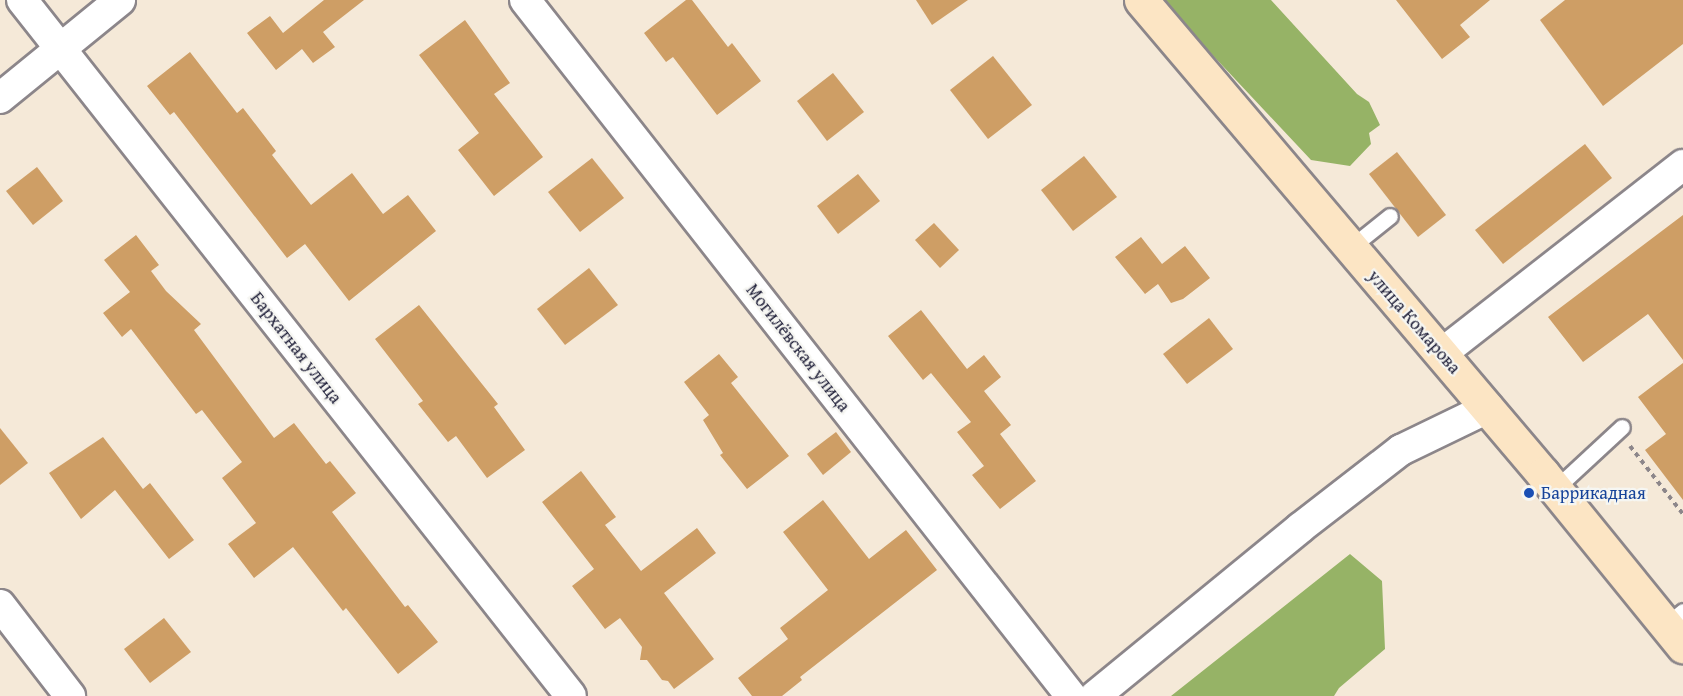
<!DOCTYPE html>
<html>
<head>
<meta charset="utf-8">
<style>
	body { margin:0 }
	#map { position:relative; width:1683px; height:696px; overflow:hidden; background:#f5e9d8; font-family:"Gentium Book Plus",serif }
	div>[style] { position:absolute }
	.forest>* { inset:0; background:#96b366 }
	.building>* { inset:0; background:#ce9e65 }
	.path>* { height:4px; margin-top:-2px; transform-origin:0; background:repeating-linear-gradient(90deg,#8c868a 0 4.5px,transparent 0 9px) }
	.roads { filter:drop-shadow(2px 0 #8c868a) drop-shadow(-2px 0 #8c868a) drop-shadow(0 2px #8c868a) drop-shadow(0 -2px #8c868a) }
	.lane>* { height:15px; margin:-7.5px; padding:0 7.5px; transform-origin:7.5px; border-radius:7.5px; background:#fff }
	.street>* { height:30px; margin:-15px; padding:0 15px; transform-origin:15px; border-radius:15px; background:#fff }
	.secondary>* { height:33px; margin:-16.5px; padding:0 16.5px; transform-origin:16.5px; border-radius:16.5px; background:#fce5c4 }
	.dots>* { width:16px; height:16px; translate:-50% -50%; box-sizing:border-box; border:3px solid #f6f6f2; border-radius:50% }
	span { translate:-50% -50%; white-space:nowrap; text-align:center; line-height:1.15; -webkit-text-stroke:4.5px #f6f6f2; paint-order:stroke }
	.street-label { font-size:18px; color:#22223b }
	.transit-label { font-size:18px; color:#164399 }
	.left { translate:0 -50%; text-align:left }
</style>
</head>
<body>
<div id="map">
	<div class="forest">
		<div style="clip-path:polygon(1161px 0,1271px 0,1357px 94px,1369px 102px,1380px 125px,1369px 133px,1371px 144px,1350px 166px,1311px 160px)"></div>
		<div style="clip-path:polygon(1350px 554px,1382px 581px,1385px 649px,1339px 688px,1334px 696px,1171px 696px)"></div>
	</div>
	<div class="building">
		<div style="clip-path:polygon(324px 0,364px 0,323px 32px,335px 47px,313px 63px,302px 49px,276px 70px,247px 33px,270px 16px,283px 33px)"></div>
		<div style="clip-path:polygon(686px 0,692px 0,728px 47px,732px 43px,761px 81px,717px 115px,673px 57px,666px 62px,644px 33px)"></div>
		<div style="clip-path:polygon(916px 0,968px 0,932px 25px)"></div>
		<div style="clip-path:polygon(1396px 0,1490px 0,1460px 25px,1470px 37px,1442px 59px)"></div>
		<div style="clip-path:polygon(1565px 0,1683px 0,1683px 44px,1603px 106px,1540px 20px)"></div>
		<div style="clip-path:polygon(465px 20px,510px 83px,494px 94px,543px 157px,494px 196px,458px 150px,479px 133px,419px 55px)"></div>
		<div style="clip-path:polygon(190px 52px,237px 113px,243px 108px,276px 151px,272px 155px,311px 205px,352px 173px,383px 214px,408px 195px,436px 231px,349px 301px,305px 244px,287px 258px,174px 112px,170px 115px,147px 86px)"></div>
		<div style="clip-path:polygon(993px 56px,1032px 105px,988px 139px,950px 90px)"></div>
		<div style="clip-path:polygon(833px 73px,864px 112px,827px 141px,797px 101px)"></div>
		<div style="clip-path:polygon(1585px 144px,1612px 178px,1503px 264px,1475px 230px)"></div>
		<div style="clip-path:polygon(1397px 152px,1446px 215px,1418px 237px,1369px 174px)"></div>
		<div style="clip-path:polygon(1084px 156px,1117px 197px,1073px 231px,1041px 190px)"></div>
		<div style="clip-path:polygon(592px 158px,624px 198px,580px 232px,548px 192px)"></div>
		<div style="clip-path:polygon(37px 167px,63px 201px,33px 225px,6px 191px)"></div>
		<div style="clip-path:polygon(858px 174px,880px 201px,838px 234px,817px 206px)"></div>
		<div style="clip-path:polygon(1683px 215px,1683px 360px,1648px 314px,1583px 362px,1548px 317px)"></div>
		<div style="clip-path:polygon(934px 223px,959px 250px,940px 268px,915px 240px)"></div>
		<div style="clip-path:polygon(136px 235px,159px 265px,151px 271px,166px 291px,201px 324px,194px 330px,274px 438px,294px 423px,326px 464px,330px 461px,356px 493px,332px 512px,405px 607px,408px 605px,438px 642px,398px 674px,346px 608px,343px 611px,293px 547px,254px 578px,228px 544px,256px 523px,222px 478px,242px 462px,202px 410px,196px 414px,131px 329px,122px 337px,103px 313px,130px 292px,104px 260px)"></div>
		<div style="clip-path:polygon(1141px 237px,1162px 264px,1185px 246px,1210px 278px,1183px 299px,1171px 303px,1158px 284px,1145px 294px,1115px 257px)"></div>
		<div style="clip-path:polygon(589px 268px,618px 305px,565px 345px,537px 309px)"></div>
		<div style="clip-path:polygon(419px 305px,498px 404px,494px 407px,525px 450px,487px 478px,456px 436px,448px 442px,418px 404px,423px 401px,375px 339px)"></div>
		<div style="clip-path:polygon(921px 310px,967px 369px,984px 355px,1001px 377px,984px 391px,1011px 425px,1000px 434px,1036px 481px,1000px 509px,972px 475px,984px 466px,957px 432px,971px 422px,931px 373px,923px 380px,888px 336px)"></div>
		<div style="clip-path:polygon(1209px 318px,1233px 349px,1187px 384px,1163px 354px)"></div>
		<div style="clip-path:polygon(719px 354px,738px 377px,731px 383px,789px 456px,747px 489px,720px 455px,723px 453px,703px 420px,709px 415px,684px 382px)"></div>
		<div style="clip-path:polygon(1683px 363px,1683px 500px,1645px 450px,1666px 434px,1638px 397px)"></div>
		<div style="clip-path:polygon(0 428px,28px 463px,0 485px)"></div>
		<div style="clip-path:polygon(836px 432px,851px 452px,823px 475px,807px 454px)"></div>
		<div style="clip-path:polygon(103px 437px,143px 489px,150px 483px,194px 540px,169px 559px,115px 490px,81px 519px,49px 473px)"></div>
		<div style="clip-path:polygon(581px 471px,616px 517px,605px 525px,641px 571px,697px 528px,716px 553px,664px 593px,714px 659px,674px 689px,668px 681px,662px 680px,647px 660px,640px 660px,642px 647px,620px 618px,605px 629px,572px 586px,594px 569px,542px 502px)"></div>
		<div style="clip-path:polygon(823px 500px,869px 559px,906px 530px,937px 570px,800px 677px,802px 680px,782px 696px,752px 696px,738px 678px,788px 639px,780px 628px,828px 590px,783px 532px)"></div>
		<div style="clip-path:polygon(164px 618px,191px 652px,150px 683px,124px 649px)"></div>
	</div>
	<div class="path">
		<div style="left:1630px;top:446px;width:86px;rotate:52.1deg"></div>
	</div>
	<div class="roads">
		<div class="lane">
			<div style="left:1350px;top:248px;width:51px;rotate:-38.7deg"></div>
			<div style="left:1555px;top:489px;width:91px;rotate:-42.8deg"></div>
			<div style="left:1666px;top:625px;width:22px;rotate:-39deg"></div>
		</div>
		<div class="street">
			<div style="left:22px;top:0;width:886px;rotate:51.73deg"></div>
			<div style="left:525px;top:0;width:885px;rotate:51.89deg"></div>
			<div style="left:0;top:98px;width:155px;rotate:-39.2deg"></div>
			<div style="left:1441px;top:354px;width:307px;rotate:-38deg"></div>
			<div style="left:0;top:605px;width:115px;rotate:52.4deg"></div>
			<div style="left:1095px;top:696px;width:265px;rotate:-39.3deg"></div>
			<div style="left:1300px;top:528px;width:128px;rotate:-37.7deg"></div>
			<div style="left:1401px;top:450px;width:97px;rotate:-25.8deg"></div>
		</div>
		<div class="secondary">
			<div style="left:1141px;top:0;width:622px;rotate:49.7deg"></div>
			<div style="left:1543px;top:474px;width:222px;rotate:50.9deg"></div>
		</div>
	</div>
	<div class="dots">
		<div style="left:1529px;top:493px;background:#1a4fb4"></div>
	</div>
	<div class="street-label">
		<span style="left:1414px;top:322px;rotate:49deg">улица Комарова</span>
		<span style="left:296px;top:348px;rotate:52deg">Бархатная улица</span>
		<span style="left:798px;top:348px;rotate:52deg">Могилёвская улица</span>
	</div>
	<div class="transit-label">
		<span class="left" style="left:1541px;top:493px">Баррикадная</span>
	</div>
</div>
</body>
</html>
